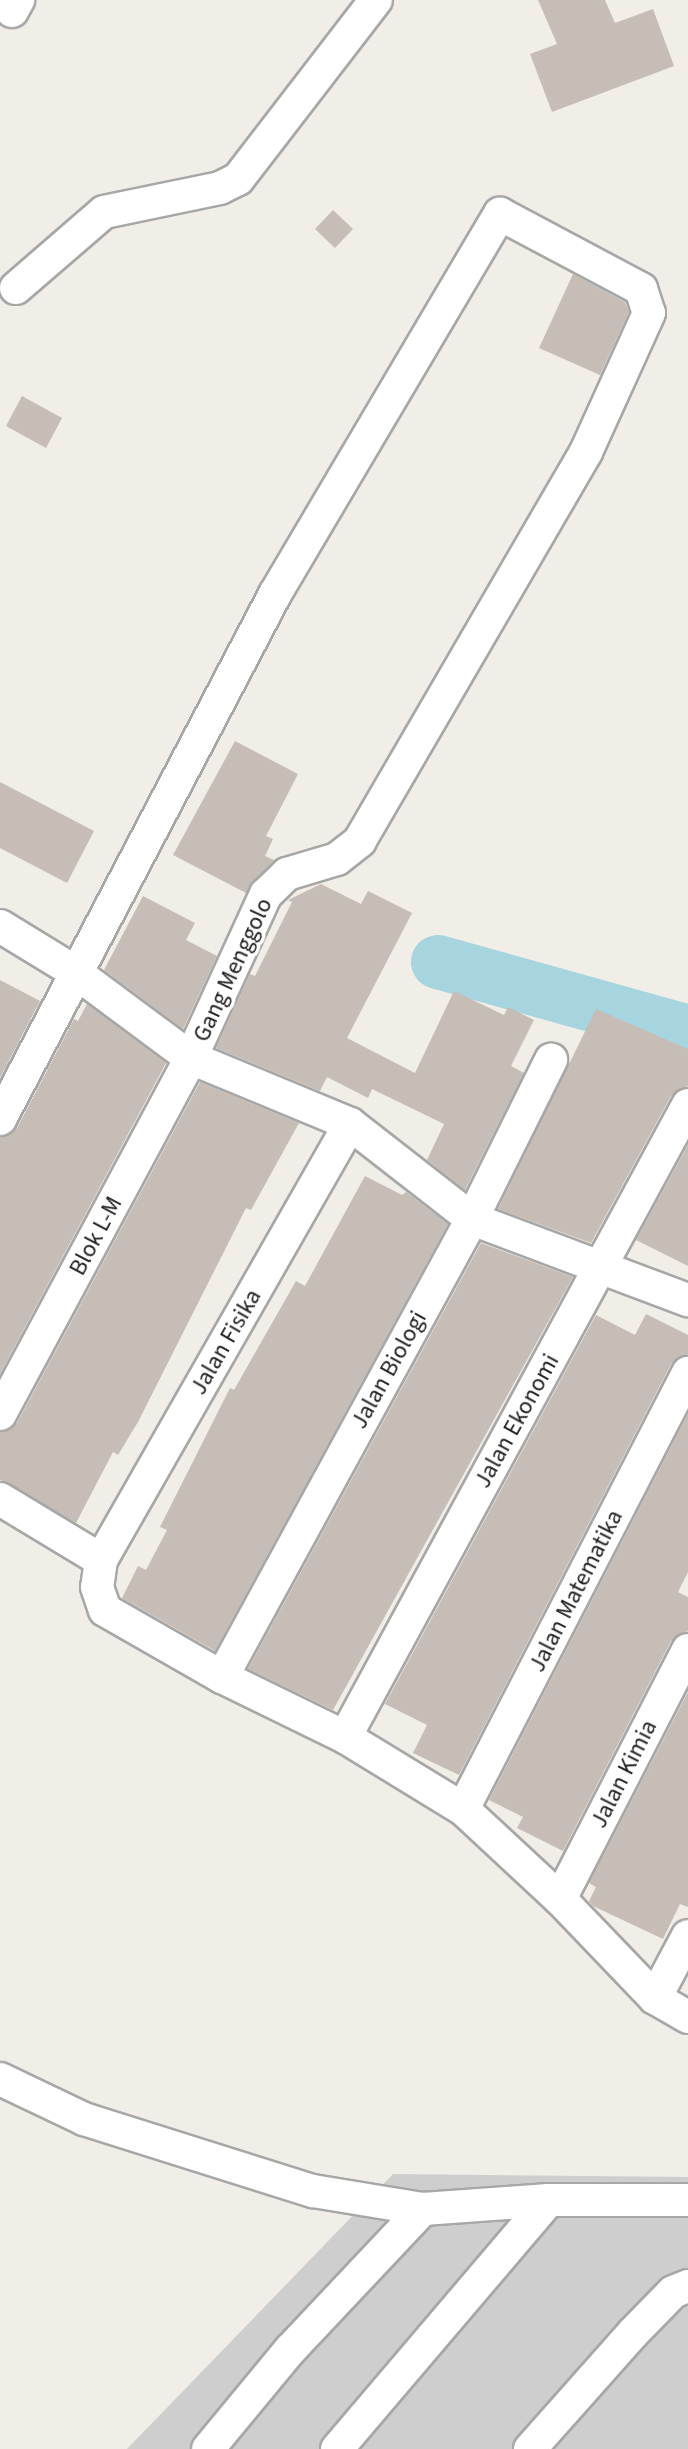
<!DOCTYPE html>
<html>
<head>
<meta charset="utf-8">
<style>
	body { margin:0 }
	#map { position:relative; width:688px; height:2449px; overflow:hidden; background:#f1ede7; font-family:"Source Sans 3",sans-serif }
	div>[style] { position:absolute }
	.religious>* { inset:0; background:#cecece }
	.river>* { height:54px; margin:-27px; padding:0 27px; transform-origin:27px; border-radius:27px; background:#a6d4df }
	.building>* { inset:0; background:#c6bdb6 }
	.roads { filter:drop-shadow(2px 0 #a7a7a7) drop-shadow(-2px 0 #a7a7a7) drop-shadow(0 2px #a7a7a7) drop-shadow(0 -2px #a7a7a7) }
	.minor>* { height:32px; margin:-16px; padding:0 16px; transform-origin:16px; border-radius:16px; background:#fff }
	span { translate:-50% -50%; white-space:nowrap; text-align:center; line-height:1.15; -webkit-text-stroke:7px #fff; paint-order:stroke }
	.street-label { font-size:24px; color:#202020 }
</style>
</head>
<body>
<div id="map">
	<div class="religious">
		<div style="clip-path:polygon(393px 2174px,688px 2177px,688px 2449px,127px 2449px)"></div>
	</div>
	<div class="river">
		<div style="left:438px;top:962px;width:260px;rotate:15.6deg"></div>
	</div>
	<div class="building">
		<div style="clip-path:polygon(538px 0,605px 0,615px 23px,653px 9px,674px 66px,552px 112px,530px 54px,557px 44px)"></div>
		<div style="clip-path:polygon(333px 210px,353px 229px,335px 248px,315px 229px)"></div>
		<div style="clip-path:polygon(573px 274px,625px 302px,629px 312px,600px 375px,539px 348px)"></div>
		<div style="clip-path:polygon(22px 396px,62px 418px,46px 448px,6px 426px)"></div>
		<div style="clip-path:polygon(235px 741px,298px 774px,266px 836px,273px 839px,265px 856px,274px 860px,246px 893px,173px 855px)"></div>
		<div style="clip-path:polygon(0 782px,94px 831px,67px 883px,0 848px)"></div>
		<div style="clip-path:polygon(321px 884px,361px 904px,368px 891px,412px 913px,347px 1038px,415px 1073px,454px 991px,504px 1015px,508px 1007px,534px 1020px,511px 1066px,524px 1073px,465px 1190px,427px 1160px,444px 1124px,372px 1089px,368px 1098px,327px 1077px,320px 1091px,216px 1048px,250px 974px,255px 976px,292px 902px,288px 900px)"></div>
		<div style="clip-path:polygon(143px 896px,195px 923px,186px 940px,217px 956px,183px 1029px,104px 970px)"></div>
		<div style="clip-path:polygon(0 980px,40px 1001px,0 1078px)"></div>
		<div style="clip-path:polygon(87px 1004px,166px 1063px,0 1374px,0 1138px,17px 1128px,74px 1019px,78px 1021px)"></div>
		<div style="clip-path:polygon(596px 1009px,688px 1049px,688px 1086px,671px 1096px,591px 1243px,498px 1209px)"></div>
		<div style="clip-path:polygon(200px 1082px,299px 1123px,251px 1210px,246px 1208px,138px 1422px,118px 1455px,113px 1452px,76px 1523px,0 1480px,0 1433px,17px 1423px)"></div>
		<div style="clip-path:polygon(688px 1145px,688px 1266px,636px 1240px)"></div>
		<div style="clip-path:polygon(365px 1176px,402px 1195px,406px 1192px,448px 1224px,215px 1651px,122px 1598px,138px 1566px,146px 1570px,167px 1530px,160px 1527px,230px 1388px,234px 1390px,296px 1281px,305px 1286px)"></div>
		<div style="clip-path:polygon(481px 1243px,573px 1277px,333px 1710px,248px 1669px)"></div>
		<div style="clip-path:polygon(646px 1314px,688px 1335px,688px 1354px,671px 1364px,459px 1775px,413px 1753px,427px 1725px,385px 1704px,596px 1315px,635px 1335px)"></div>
		<div style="clip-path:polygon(688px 1414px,688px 1572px,678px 1592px,688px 1597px,688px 1631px,671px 1641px,563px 1851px,517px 1828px,523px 1817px,489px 1800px)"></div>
		<div style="clip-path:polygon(688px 1692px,688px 1907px,680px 1904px,663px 1939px,593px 1906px,589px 1901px,596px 1887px,589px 1883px)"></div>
	</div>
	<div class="roads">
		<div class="minor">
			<div style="left:12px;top:11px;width:13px;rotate:-61deg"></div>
			<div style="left:16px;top:288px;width:116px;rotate:-40.8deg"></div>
			<div style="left:104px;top:212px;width:118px;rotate:-11.7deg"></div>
			<div style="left:220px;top:188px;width:20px;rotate:-27deg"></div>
			<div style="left:238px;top:179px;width:226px;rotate:-52.4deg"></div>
			<div style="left:0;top:926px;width:88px;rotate:31.5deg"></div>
			<div style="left:75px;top:972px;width:144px;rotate:36.6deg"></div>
			<div style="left:191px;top:1058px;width:172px;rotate:22.5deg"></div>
			<div style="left:350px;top:1124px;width:155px;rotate:37.9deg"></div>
			<div style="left:472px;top:1219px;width:231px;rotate:20.6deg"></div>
			<div style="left:0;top:1119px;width:593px;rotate:-62.35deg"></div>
			<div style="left:275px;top:594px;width:442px;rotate:-59.4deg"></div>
			<div style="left:500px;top:214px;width:160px;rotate:28deg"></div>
			<div style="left:641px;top:289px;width:25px;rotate:72deg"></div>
			<div style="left:649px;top:313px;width:153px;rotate:114.4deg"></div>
			<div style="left:586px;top:452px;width:450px;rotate:120.2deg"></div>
			<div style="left:360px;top:841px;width:29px;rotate:142deg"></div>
			<div style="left:337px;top:859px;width:52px;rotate:163.3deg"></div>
			<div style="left:287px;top:874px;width:29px;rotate:136deg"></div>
			<div style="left:266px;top:894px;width:180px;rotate:114.6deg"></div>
			<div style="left:191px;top:1058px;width:404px;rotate:118.2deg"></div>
			<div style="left:0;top:1499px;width:118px;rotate:31.1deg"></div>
			<div style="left:101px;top:1560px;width:27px;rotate:98deg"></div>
			<div style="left:97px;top:1587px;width:24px;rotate:71deg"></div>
			<div style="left:105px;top:1610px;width:135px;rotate:29.8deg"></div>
			<div style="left:222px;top:1677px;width:137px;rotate:26deg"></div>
			<div style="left:345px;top:1737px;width:138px;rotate:31.4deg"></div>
			<div style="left:463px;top:1809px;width:132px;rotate:42.9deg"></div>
			<div style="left:560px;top:1899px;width:137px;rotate:46.2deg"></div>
			<div style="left:655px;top:1998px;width:38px;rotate:30deg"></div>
			<div style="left:101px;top:1560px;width:502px;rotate:-60.27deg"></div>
			<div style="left:222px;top:1677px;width:522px;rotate:-61.37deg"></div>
			<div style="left:472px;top:1219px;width:178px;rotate:-63.6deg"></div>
			<div style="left:345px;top:1737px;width:719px;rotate:-61.51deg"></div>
			<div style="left:463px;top:1809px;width:491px;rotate:-62.7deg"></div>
			<div style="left:560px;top:1899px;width:280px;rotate:-62.8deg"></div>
			<div style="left:655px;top:1998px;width:70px;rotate:-62deg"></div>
			<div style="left:0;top:2079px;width:93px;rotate:25.5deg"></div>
			<div style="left:84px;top:2119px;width:240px;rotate:17.5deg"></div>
			<div style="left:313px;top:2191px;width:111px;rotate:9.3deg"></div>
			<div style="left:423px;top:2209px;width:126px;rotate:-4.1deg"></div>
			<div style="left:549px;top:2200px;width:139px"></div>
			<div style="left:208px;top:2449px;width:129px;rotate:-50.4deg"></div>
			<div style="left:290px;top:2350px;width:194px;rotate:-46.7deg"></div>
			<div style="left:337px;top:2449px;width:327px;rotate:-49.6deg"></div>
			<div style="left:530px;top:2449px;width:155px;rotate:-48.4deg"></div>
			<div style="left:633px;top:2333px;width:57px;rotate:-45.7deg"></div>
			<div style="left:673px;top:2292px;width:16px;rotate:-22deg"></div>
		</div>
	</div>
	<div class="street-label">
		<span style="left:233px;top:970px;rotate:-65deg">Gang Menggolo</span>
		<span style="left:96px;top:1236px;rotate:-62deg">Blok L-M</span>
		<span style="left:226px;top:1342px;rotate:-60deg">Jalan Fisika</span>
		<span style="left:389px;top:1370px;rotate:-61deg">Jalan Biologi</span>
		<span style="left:517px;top:1421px;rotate:-61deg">Jalan Ekonomi</span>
		<span style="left:576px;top:1591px;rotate:-63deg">Jalan Matematika</span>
		<span style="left:624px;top:1774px;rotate:-63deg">Jalan Kimia</span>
	</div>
</div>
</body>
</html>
